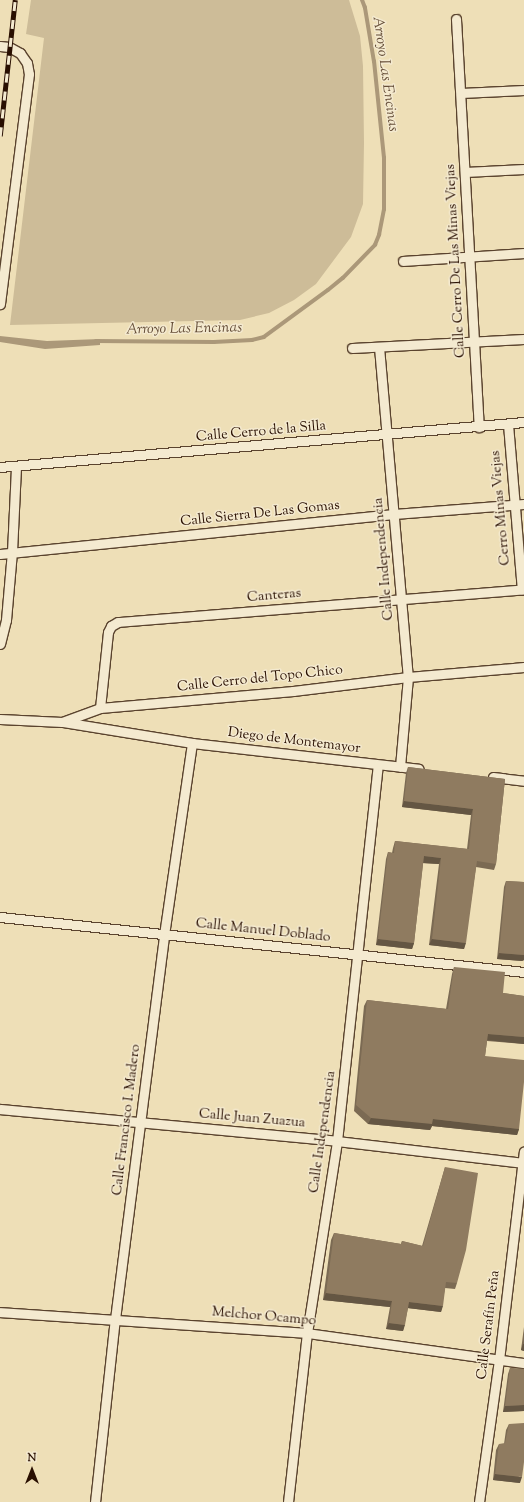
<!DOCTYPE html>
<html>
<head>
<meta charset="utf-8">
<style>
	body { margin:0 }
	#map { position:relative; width:524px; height:1502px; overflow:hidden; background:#eedfb7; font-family:"Sorts Mill Goudy",serif }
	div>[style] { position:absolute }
	.green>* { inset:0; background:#cdbc98 }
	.water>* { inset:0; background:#ab9879 }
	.stream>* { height:3.5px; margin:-1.75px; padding:0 1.75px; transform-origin:1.75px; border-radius:1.75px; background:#ab9879 }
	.roads { filter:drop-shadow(1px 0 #5a432e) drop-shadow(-1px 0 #5a432e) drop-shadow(0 1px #5a432e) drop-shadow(0 -1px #5a432e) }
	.street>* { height:9px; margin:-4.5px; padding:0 4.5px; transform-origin:4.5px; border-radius:4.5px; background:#f4ead0 }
	.rail>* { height:4.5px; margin-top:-2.25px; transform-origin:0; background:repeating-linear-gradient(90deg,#f4ead0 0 9px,#290f01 0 18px); box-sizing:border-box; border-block:1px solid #290f01 }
	.wall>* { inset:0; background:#7b6a53 }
	.shaded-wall>* { inset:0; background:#645643 }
	.building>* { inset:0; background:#8f7b60 }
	span { translate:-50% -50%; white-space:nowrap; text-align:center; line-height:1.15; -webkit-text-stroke:3px #f4ead0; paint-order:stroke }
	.street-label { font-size:14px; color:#290f01 }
	.water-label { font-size:15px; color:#644d37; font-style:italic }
	.north { position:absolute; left:12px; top:1450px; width:40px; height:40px; -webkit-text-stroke:3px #f4ead0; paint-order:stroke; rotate:0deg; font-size:11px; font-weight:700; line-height:16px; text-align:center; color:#290f01 }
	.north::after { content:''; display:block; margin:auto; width:14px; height:18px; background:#290f01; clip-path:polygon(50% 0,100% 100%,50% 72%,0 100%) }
</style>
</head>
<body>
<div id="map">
	<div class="green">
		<div style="clip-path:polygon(31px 0,349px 0,360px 36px,363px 66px,364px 143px,363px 204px,351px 237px,316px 284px,294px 300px,269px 313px,240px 320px,10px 325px,44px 38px,26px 34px)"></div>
	</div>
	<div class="water">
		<div style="clip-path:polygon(0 336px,47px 341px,100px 339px,100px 345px,45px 349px,0 342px)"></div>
	</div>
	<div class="stream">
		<div style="left:96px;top:341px;width:118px;rotate:0.5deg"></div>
		<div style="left:214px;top:342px;width:38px;rotate:-3deg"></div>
		<div style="left:252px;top:340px;width:12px;rotate:-14deg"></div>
		<div style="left:264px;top:337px;width:79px;rotate:-36.3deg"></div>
		<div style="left:328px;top:290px;width:19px;rotate:-39deg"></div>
		<div style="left:343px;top:278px;width:46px;rotate:-45.9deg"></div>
		<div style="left:375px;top:245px;width:11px;rotate:-68deg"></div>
		<div style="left:379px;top:235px;width:25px;rotate:-79deg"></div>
		<div style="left:384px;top:210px;width:52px;rotate:-90deg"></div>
		<div style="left:384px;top:158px;width:97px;rotate:-95.9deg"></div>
		<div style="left:374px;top:62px;width:55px;rotate:-99.5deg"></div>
		<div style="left:365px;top:8px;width:9px;rotate:-111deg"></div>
	</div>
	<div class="roads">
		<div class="street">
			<div style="left:456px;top:19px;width:409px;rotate:86.8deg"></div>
			<div style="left:0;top:46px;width:9px;rotate:6deg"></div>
			<div style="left:9px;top:47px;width:13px;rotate:29deg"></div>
			<div style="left:20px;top:53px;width:12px;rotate:55deg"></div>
			<div style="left:27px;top:63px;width:11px;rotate:80deg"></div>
			<div style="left:29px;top:74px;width:232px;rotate:97.2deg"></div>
			<div style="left:461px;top:93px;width:63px;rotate:-2.7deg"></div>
			<div style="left:465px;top:172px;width:59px;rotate:-2.9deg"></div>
			<div style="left:403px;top:261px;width:121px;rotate:-3.8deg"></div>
			<div style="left:379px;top:347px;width:331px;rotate:85deg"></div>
			<div style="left:408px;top:677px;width:90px;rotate:95.1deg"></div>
			<div style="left:352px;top:348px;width:172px;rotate:-3deg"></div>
			<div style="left:508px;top:424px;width:166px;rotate:85.2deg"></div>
			<div style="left:0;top:467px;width:526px;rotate:-4.91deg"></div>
			<div style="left:0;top:554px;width:396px;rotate:-5.8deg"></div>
			<div style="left:394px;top:514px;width:130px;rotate:-4.4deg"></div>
			<div style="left:0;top:644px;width:25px;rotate:-76deg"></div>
			<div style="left:6px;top:620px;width:68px;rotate:-85deg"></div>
			<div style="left:12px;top:552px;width:86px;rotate:-87.3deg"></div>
			<div style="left:100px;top:708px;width:76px;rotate:-84deg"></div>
			<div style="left:108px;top:632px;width:7px;rotate:-63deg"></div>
			<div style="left:111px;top:626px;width:8px;rotate:-30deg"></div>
			<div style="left:118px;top:622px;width:407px;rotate:-4.6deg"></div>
			<div style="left:0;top:719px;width:62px;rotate:2.8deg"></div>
			<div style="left:62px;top:722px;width:40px;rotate:-20.2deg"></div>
			<div style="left:100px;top:708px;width:194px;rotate:-5deg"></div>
			<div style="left:293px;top:691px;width:116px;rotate:-6.9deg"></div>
			<div style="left:408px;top:677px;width:116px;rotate:-4.9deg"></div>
			<div style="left:63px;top:722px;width:131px;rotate:9.2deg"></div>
			<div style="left:192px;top:743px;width:228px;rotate:6.5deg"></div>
			<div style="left:493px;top:777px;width:31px;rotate:7deg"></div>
			<div style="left:0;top:917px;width:527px;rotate:5.99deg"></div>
			<div style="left:0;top:1109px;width:339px;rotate:5.4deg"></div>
			<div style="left:337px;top:1141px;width:188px;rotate:6.7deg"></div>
			<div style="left:0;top:1312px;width:308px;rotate:3.9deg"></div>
			<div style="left:307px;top:1333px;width:219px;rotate:7.9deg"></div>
			<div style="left:95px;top:1502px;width:184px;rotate:-83.8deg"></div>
			<div style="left:115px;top:1319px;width:387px;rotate:-82.7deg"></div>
			<div style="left:164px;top:935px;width:194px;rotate:-81.7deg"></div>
			<div style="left:288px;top:1502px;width:170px;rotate:-83.6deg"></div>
			<div style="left:307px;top:1333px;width:194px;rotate:-81.1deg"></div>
			<div style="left:337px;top:1141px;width:378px;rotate:-83.8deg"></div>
			<div style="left:479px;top:1502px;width:143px;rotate:-82deg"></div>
			<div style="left:499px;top:1360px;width:210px;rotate:-83.2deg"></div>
		</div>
	</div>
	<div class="rail">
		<div style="left:0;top:136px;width:137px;rotate:-83.7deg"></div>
	</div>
	<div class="wall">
		<div style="clip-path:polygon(408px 767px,505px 779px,496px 864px,494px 870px,476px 867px,464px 949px,429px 945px,439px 864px,423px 863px,414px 943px,412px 949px,376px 945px,386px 859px,388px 852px,392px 853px,393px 848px,395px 841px,467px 849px,471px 815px,402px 807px,406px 773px)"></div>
		<div style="clip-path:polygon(506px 881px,524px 882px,524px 960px,522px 961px,497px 959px,504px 887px)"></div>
		<div style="clip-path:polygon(454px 967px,503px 993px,524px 996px,524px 1044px,487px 1041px,485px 1056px,519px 1129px,517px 1135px,432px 1126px,430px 1130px,368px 1124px,354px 1111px,364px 1006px,367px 1000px,446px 1009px,452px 974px)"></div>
		<div style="clip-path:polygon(445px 1167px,457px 1283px,455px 1289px,445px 1288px,441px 1312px,408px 1308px,403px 1331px,386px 1329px,390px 1307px,323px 1300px,331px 1240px,334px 1233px,401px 1244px,402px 1241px,422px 1246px)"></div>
		<div style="clip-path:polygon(524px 1327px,524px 1351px,521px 1350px)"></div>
		<div style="clip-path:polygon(510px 1368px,524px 1369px,524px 1411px,503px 1412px,508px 1374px)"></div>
		<div style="clip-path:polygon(509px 1424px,520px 1483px,493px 1480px,496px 1450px,499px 1444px,504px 1444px,506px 1430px)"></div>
	</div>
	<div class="shaded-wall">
		<div style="clip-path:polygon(404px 801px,473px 809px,471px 815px,402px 807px)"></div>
		<div style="clip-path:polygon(424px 856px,441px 858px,439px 864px,422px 863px)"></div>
		<div style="clip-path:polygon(378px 939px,414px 943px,412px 949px,376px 945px)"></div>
		<div style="clip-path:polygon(432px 939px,466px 943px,464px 949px,429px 945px)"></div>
		<div style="clip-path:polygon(499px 953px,524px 955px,524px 960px,522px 961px,497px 959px)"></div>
		<div style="clip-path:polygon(488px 1034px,524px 1037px,524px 1044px,486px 1040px)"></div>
		<div style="clip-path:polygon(371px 1118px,433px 1119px,519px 1129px,517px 1135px,432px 1126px,430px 1130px,368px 1124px)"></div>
		<div style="clip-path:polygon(326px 1293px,392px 1301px,390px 1307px,323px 1300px)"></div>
		<div style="clip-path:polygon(409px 1302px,443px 1306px,441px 1312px,407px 1308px)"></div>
		<div style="clip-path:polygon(389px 1323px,405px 1325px,403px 1331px,386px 1329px)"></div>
		<div style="clip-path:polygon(523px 1344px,524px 1344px,524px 1351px,521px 1350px)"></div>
		<div style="clip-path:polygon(524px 1405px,524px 1411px,503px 1412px,505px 1406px)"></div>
		<div style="clip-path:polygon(495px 1474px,522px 1477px,520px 1483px,493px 1480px)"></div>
	</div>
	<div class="building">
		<div style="clip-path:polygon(408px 767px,505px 779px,496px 864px,477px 861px,466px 943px,432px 939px,441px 858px,424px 856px,414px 943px,378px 939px,388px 852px,394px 853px,395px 841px,469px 849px,473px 809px,404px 801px)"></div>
		<div style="clip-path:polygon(506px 881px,524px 882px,524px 955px,499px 953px)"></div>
		<div style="clip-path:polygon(454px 967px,505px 972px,503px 993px,524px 996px,524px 1037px,488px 1034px,485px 1056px,524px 1060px,524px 1082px,519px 1129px,433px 1119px,432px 1124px,371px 1118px,356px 1105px,367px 1000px,448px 1009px)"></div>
		<div style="clip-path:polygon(445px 1167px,478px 1173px,466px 1250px,457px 1283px,446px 1282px,443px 1306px,409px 1302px,405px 1325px,389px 1323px,392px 1301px,326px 1293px,334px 1233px,401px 1244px,402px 1241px,423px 1246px)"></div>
		<div style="clip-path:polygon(510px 1368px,524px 1369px,524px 1405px,505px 1406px)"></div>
		<div style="clip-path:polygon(524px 1423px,524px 1462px,522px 1477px,495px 1474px,499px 1444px,505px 1443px,509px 1424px)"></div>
	</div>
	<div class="street-label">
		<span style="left:456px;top:261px;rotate:-93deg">Calle Cerro De Las Minas Viejas</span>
		<span style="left:261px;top:432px;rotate:-5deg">Calle Cerro de la Silla</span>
		<span style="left:501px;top:508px;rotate:-95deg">Cerro Minas Viejas</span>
		<span style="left:260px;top:514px;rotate:-6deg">Calle Sierra De Las Gomas</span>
		<span style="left:384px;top:559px;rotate:-95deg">Calle Independencia</span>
		<span style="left:274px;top:596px;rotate:-5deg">Canteras</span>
		<span style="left:260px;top:679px;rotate:-6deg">Calle Cerro del Topo Chico</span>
		<span style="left:294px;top:741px;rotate:7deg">Diego de Montemayor</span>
		<span style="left:263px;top:931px;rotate:6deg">Calle Manuel Doblado</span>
		<span style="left:252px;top:1119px;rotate:5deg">Calle Juan Zuazua</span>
		<span style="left:127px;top:1120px;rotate:-83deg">Calle Francisco I. Madero</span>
		<span style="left:323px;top:1132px;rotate:-82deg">Calle Independencia</span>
		<span style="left:264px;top:1317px;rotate:5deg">Melchor Ocampo</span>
		<span style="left:489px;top:1325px;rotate:-83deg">Calle Serafín Peña</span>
	</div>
	<div class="water-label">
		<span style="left:385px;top:74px;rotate:82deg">Arroyo Las Encinas</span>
		<span style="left:184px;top:329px;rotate:-1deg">Arroyo Las Encinas</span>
	</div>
	<div class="north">N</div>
</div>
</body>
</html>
